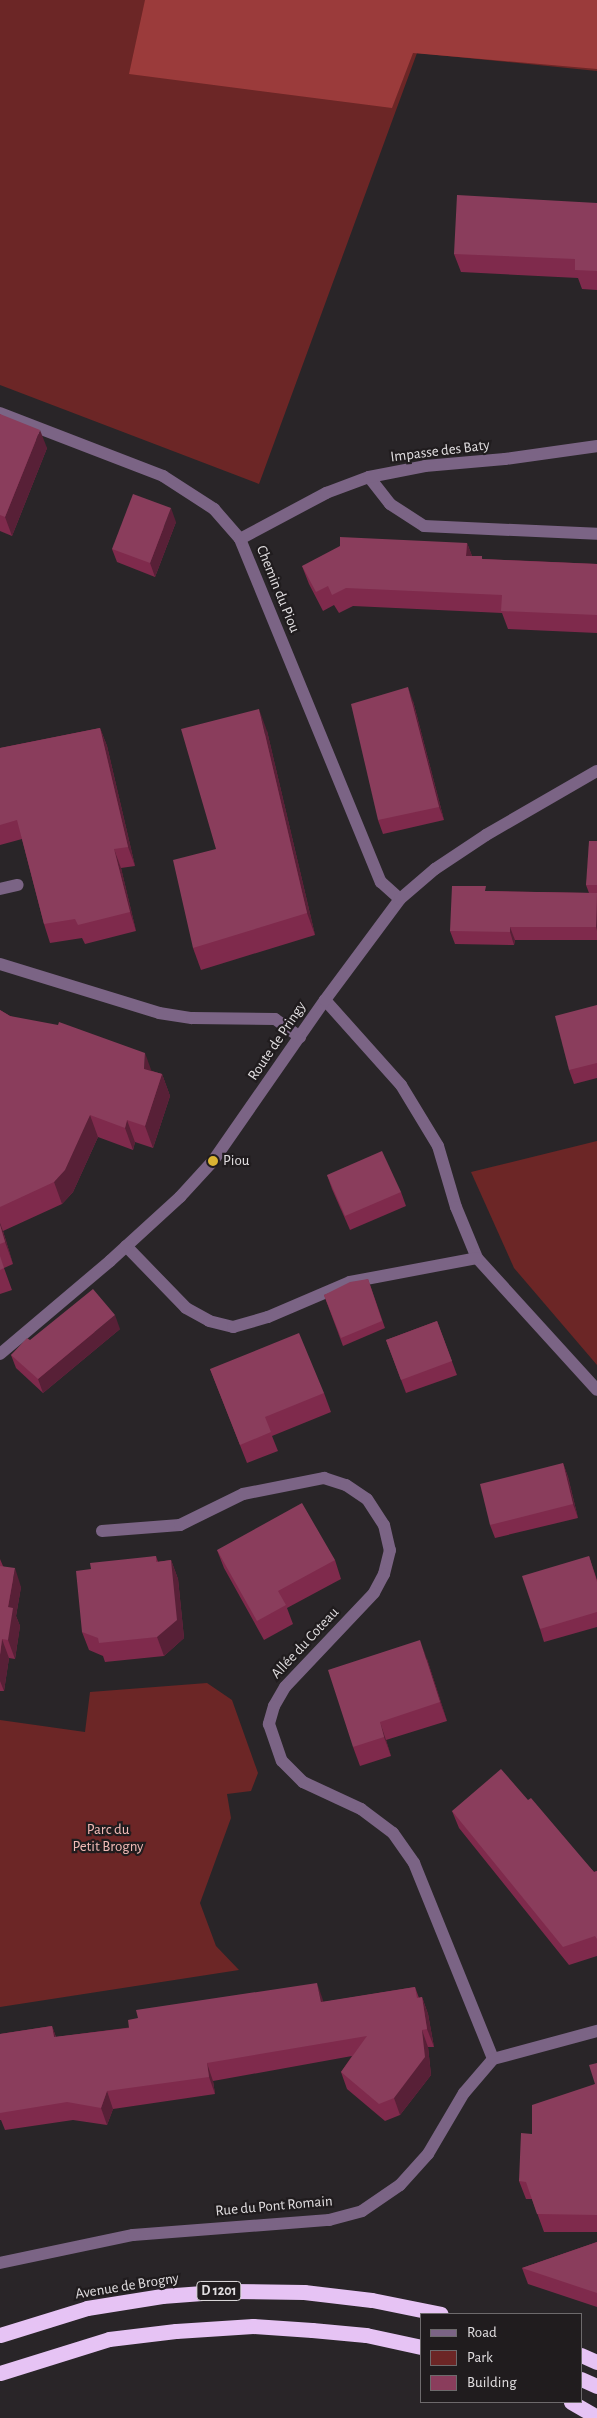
<!DOCTYPE html>
<html>
<head>
<meta charset="utf-8">
<style>
	body { margin:0 }
	#map { position:relative; width:597px; height:2418px; overflow:hidden; background:#292528; font-family:"Alegreya Sans",sans-serif }
	div>[style] { position:absolute }
	.green>* { inset:0; background:#6c2626 }
	.forest>* { inset:0; background:#9b3b3b }
	.minor>* { height:12px; margin:-6px; padding:0 6px; transform-origin:6px; border-radius:6px; background:#7b6485 }
	.highway>* { height:15px; margin:-7.5px; padding:0 7.5px; transform-origin:7.5px; border-radius:7.5px; background:#e6c3f4 }
	.wall>* { inset:0; background:#7f2a4c }
	.shaded-wall>* { inset:0; background:#582037 }
	.building>* { inset:0; background:#8a3d5c }
	.dots>* { width:14px; height:14px; translate:-50% -50%; box-sizing:border-box; border:2px solid #201c1e; border-radius:50% }
	span { translate:-50% -50%; white-space:nowrap; text-align:center; line-height:1.15; -webkit-text-stroke:4.5px #201c1e; paint-order:stroke }
	.shield-label span { padding:1px 4px; background:#201c1e; border:1px solid; border-radius:4px; -webkit-text-stroke-width:0 }
	.shield-label { font-size:14px; color:#e1dee0; font-weight:700 }
	.street-label { font-size:15px; color:#e1dee0 }
	.poi-label { font-size:15px; color:#e1dee0 }
	.left { translate:0 -50%; text-align:left }
	.park-label { font-size:15px; color:#f2bbb7 }
	.legend { position:absolute; left:420px; top:2313px; width:162px; height:90px; box-sizing:border-box; background:#201c1e; border:1px solid #6d6a6c; margin:0; padding:6px 9px; list-style:none; font-size:15px; color:#e1dee0 }
	.legend li { display:flex; align-items:center; gap:10px; height:25px }
	.legend b { width:25px; border:1px solid #6d6a6c }
</style>
</head>
<body>
<div id="map">
	<div class="green">
		<div style="clip-path:polygon(0 0,597px 0,597px 71px,417px 53px,259px 484px,0 385px)"></div>
		<div style="clip-path:polygon(597px 1141px,597px 1365px,514px 1268px,471px 1172px)"></div>
		<div style="clip-path:polygon(207px 1683px,232px 1700px,258px 1773px,251px 1791px,227px 1794px,231px 1818px,200px 1903px,216px 1946px,239px 1970px,0 2007px,0 1720px,85px 1732px,90px 1692px)"></div>
	</div>
	<div class="forest">
		<div style="clip-path:polygon(145px 0,597px 0,597px 69px,413px 53px,392px 108px,129px 74px)"></div>
	</div>
	<div class="minor">
		<div style="left:0;top:413px;width:175px;rotate:21.1deg"></div>
		<div style="left:163px;top:476px;width:61px;rotate:32.9deg"></div>
		<div style="left:214px;top:509px;width:40px;rotate:49deg"></div>
		<div style="left:240px;top:539px;width:371px;rotate:67.7deg"></div>
		<div style="left:381px;top:882px;width:25px;rotate:42deg"></div>
		<div style="left:369px;top:477px;width:34px;rotate:52deg"></div>
		<div style="left:390px;top:504px;width:40px;rotate:32.9deg"></div>
		<div style="left:424px;top:526px;width:173px;rotate:2.6deg"></div>
		<div style="left:240px;top:539px;width:98px;rotate:-28.1deg"></div>
		<div style="left:326px;top:493px;width:46px;rotate:-20.4deg"></div>
		<div style="left:369px;top:477px;width:57px;rotate:-11.1deg"></div>
		<div style="left:425px;top:466px;width:80px;rotate:-5deg"></div>
		<div style="left:505px;top:459px;width:93px;rotate:-8deg"></div>
		<div style="left:0;top:889px;width:18px;rotate:-13deg"></div>
		<div style="left:0;top:964px;width:166px;rotate:17.1deg"></div>
		<div style="left:159px;top:1013px;width:33px;rotate:9deg"></div>
		<div style="left:192px;top:1018px;width:83px;rotate:0.7deg"></div>
		<div style="left:275px;top:1019px;width:31px;rotate:36deg"></div>
		<div style="left:325px;top:1000px;width:114px;rotate:48.2deg"></div>
		<div style="left:401px;top:1085px;width:71px;rotate:58.8deg"></div>
		<div style="left:438px;top:1146px;width:64px;rotate:73.6deg"></div>
		<div style="left:456px;top:1207px;width:55px;rotate:67.6deg"></div>
		<div style="left:477px;top:1258px;width:178px;rotate:47.7deg"></div>
		<div style="left:126px;top:1246px;width:86px;rotate:45.9deg"></div>
		<div style="left:186px;top:1308px;width:26px;rotate:29deg"></div>
		<div style="left:209px;top:1321px;width:25px;rotate:14deg"></div>
		<div style="left:233px;top:1327px;width:36px;rotate:-16deg"></div>
		<div style="left:268px;top:1317px;width:89px;rotate:-23.1deg"></div>
		<div style="left:350px;top:1282px;width:129px;rotate:-10.7deg"></div>
		<div style="left:0;top:1354px;width:144px;rotate:-40.2deg"></div>
		<div style="left:110px;top:1261px;width:95px;rotate:-42.4deg"></div>
		<div style="left:180px;top:1197px;width:49px;rotate:-47.5deg"></div>
		<div style="left:213px;top:1161px;width:196px;rotate:-55.2deg"></div>
		<div style="left:325px;top:1000px;width:126px;rotate:-53.4deg"></div>
		<div style="left:400px;top:899px;width:46px;rotate:-40.6deg"></div>
		<div style="left:435px;top:869px;width:61px;rotate:-33.7deg"></div>
		<div style="left:486px;top:835px;width:128px;rotate:-30deg"></div>
		<div style="left:102px;top:1531px;width:78px;rotate:-4.4deg"></div>
		<div style="left:180px;top:1525px;width:70px;rotate:-26.2deg"></div>
		<div style="left:243px;top:1494px;width:83px;rotate:-11.2deg"></div>
		<div style="left:324px;top:1478px;width:23px;rotate:18deg"></div>
		<div style="left:346px;top:1485px;width:25px;rotate:34deg"></div>
		<div style="left:367px;top:1499px;width:31px;rotate:57deg"></div>
		<div style="left:384px;top:1525px;width:26px;rotate:77deg"></div>
		<div style="left:390px;top:1550px;width:25px;rotate:104deg"></div>
		<div style="left:384px;top:1574px;width:21px;rotate:118deg"></div>
		<div style="left:374px;top:1593px;width:129px;rotate:133.4deg"></div>
		<div style="left:285px;top:1687px;width:22px;rotate:120deg"></div>
		<div style="left:274px;top:1706px;width:19px;rotate:106deg"></div>
		<div style="left:269px;top:1724px;width:39px;rotate:71deg"></div>
		<div style="left:282px;top:1761px;width:30px;rotate:45deg"></div>
		<div style="left:303px;top:1782px;width:64px;rotate:25deg"></div>
		<div style="left:361px;top:1809px;width:40px;rotate:37deg"></div>
		<div style="left:393px;top:1833px;width:37px;rotate:55deg"></div>
		<div style="left:414px;top:1863px;width:211px;rotate:68deg"></div>
		<div style="left:0;top:2263px;width:136px;rotate:-11.9deg"></div>
		<div style="left:133px;top:2235px;width:197px;rotate:-4.4deg"></div>
		<div style="left:329px;top:2220px;width:34px;rotate:-15deg"></div>
		<div style="left:362px;top:2211px;width:46px;rotate:-34.4deg"></div>
		<div style="left:400px;top:2185px;width:42px;rotate:-47.9deg"></div>
		<div style="left:428px;top:2154px;width:71px;rotate:-59.5deg"></div>
		<div style="left:464px;top:2093px;width:45px;rotate:-49.5deg"></div>
		<div style="left:493px;top:2059px;width:108px;rotate:-15.1deg"></div>
	</div>
	<div class="highway">
		<div style="left:0;top:2335px;width:91px;rotate:-17.2deg"></div>
		<div style="left:87px;top:2308px;width:76px;rotate:-9.1deg"></div>
		<div style="left:162px;top:2296px;width:67px;rotate:-4.3deg"></div>
		<div style="left:229px;top:2291px;width:75px;rotate:0.8deg"></div>
		<div style="left:304px;top:2292px;width:68px;rotate:6.7deg"></div>
		<div style="left:372px;top:2300px;width:70px;rotate:11.5deg"></div>
		<div style="left:581px;top:2355px;width:17px;rotate:24deg"></div>
		<div style="left:0;top:2373px;width:114px;rotate:-17.3deg"></div>
		<div style="left:109px;top:2339px;width:67px;rotate:-6.8deg"></div>
		<div style="left:176px;top:2331px;width:77px;rotate:-3.7deg"></div>
		<div style="left:253px;top:2326px;width:59px;rotate:3.9deg"></div>
		<div style="left:312px;top:2330px;width:54px;rotate:5.3deg"></div>
		<div style="left:366px;top:2335px;width:56px;rotate:12.3deg"></div>
		<div style="left:581px;top:2379px;width:17px;rotate:24deg"></div>
		<div style="left:571px;top:2402px;width:30px;rotate:30deg"></div>
	</div>
	<div class="wall">
		<div style="clip-path:polygon(597px 203px,597px 290px,582px 289px,578px 278px,461px 272px,454px 254px)"></div>
		<div style="clip-path:polygon(0 414px,47px 448px,12px 536px,0 531px)"></div>
		<div style="clip-path:polygon(176px 522px,155px 577px,117px 562px,112px 549px)"></div>
		<div style="clip-path:polygon(467px 543px,472px 556px,483px 559px,597px 564px,597px 633px,508px 629px,502px 613px,353px 606px,339px 613px,334px 605px,323px 611px,309px 584px,302px 566px)"></div>
		<div style="clip-path:polygon(413px 701px,444px 820px,383px 834px,378px 820px)"></div>
		<div style="clip-path:polygon(100px 728px,107px 746px,135px 866px,121px 868px,136px 931px,85px 944px,82px 938px,50px 943px,44px 924px,22px 839px,0 845px,0 748px)"></div>
		<div style="clip-path:polygon(267px 731px,315px 935px,201px 970px,193px 948px,216px 849px)"></div>
		<div style="clip-path:polygon(597px 841px,597px 940px,515px 940px,514px 945px,455px 944px,450px 931px,488px 891px,589px 893px,586px 885px)"></div>
		<div style="clip-path:polygon(597px 1005px,597px 1078px,574px 1084px,569px 1070px)"></div>
		<div style="clip-path:polygon(0 1010px,10px 1016px,152px 1071px,162px 1074px,170px 1096px,153px 1148px,135px 1142px,133px 1150px,98px 1137px,73px 1192px,62px 1204px,3px 1231px,13px 1264px,4px 1268px,12px 1290px,0 1294px)"></div>
		<div style="clip-path:polygon(327px 1175px,401px 1192px,406px 1206px,350px 1230px,332px 1189px)"></div>
		<div style="clip-path:polygon(368px 1279px,385px 1328px,343px 1346px,324px 1295px)"></div>
		<div style="clip-path:polygon(437px 1321px,457px 1375px,406px 1393px,386px 1340px)"></div>
		<div style="clip-path:polygon(120px 1329px,43px 1393px,16px 1368px,11px 1355px,30px 1340px)"></div>
		<div style="clip-path:polygon(210px 1369px,324px 1393px,331px 1412px,272px 1436px,278px 1451px,247px 1463px)"></div>
		<div style="clip-path:polygon(563px 1463px,568px 1477px,578px 1518px,495px 1538px,490px 1525px)"></div>
		<div style="clip-path:polygon(217px 1550px,335px 1560px,341px 1579px,287px 1608px,293px 1624px,264px 1640px,224px 1568px)"></div>
		<div style="clip-path:polygon(156px 1556px,158px 1562px,171px 1560px,178px 1579px,184px 1638px,164px 1656px,105px 1662px,103px 1656px,89px 1650px,82px 1632px,91px 1569px)"></div>
		<div style="clip-path:polygon(589px 1556px,597px 1580px,597px 1627px,544px 1642px,540px 1629px)"></div>
		<div style="clip-path:polygon(0 1559px,3px 1566px,21px 1587px,16px 1616px,20px 1626px,15px 1659px,9px 1658px,4px 1691px,0 1691px)"></div>
		<div style="clip-path:polygon(427px 1659px,447px 1721px,386px 1740px,391px 1756px,360px 1766px,353px 1747px)"></div>
		<div style="clip-path:polygon(528px 1800px,594px 1872px,597px 1871px,597px 1956px,569px 1965px,459px 1828px,452px 1811px)"></div>
		<div style="clip-path:polygon(415px 1987px,419px 1998px,422px 1997px,428px 2014px,434px 2047px,428px 2047px,431px 2075px,400px 2115px,385px 2121px,347px 2089px,341px 2072px,352px 2056px,213px 2081px,215px 2094px,113px 2109px,107px 2125px,73px 2120px,5px 2130px,1px 2120px,0 2120px,0 2034px,52px 2026px,56px 2037px,324px 2002px)"></div>
		<div style="clip-path:polygon(597px 2063px,597px 2232px,544px 2232px,532px 2199px,526px 2199px,519px 2181px,532px 2134px,595px 2084px)"></div>
		<div style="clip-path:polygon(597px 2242px,597px 2307px,528px 2284px,522px 2268px)"></div>
	</div>
	<div class="shaded-wall">
		<div style="clip-path:polygon(40px 430px,47px 448px,12px 536px,5px 517px)"></div>
		<div style="clip-path:polygon(171px 508px,176px 522px,155px 577px,150px 563px)"></div>
		<div style="clip-path:polygon(467px 543px,474px 561px,466px 556px)"></div>
		<div style="clip-path:polygon(408px 687px,413px 701px,444px 820px,439px 807px)"></div>
		<div style="clip-path:polygon(259px 709px,267px 731px,315px 935px,307px 913px)"></div>
		<div style="clip-path:polygon(100px 728px,107px 746px,135px 866px,128px 847px)"></div>
		<div style="clip-path:polygon(114px 849px,121px 868px,136px 931px,130px 912px)"></div>
		<div style="clip-path:polygon(597px 893px,597px 931px,596px 927px)"></div>
		<div style="clip-path:polygon(510px 927px,515px 940px,514px 945px,510px 932px)"></div>
		<div style="clip-path:polygon(145px 1053px,153px 1075px,144px 1069px)"></div>
		<div style="clip-path:polygon(162px 1074px,170px 1096px,153px 1148px,145px 1126px)"></div>
		<div style="clip-path:polygon(90px 1115px,98px 1137px,73px 1192px,62px 1204px,54px 1182px)"></div>
		<div style="clip-path:polygon(127px 1120px,135px 1142px,133px 1150px,125px 1128px)"></div>
		<div style="clip-path:polygon(0 1223px,3px 1231px,13px 1264px,5px 1242px,0 1225px)"></div>
		<div style="clip-path:polygon(115px 1315px,120px 1329px,43px 1393px,38px 1379px)"></div>
		<div style="clip-path:polygon(563px 1463px,568px 1477px,578px 1518px,573px 1504px)"></div>
		<div style="clip-path:polygon(171px 1560px,178px 1579px,184px 1638px,164px 1656px,157px 1637px)"></div>
		<div style="clip-path:polygon(15px 1568px,21px 1587px,16px 1616px,20px 1626px,15px 1659px,8px 1640px,8px 1607px)"></div>
		<div style="clip-path:polygon(2px 1639px,9px 1658px,4px 1691px,0 1681px,0 1655px)"></div>
		<div style="clip-path:polygon(420px 1640px,427px 1659px,447px 1721px,440px 1702px)"></div>
		<div style="clip-path:polygon(380px 1722px,386px 1740px,391px 1756px,384px 1737px)"></div>
		<div style="clip-path:polygon(317px 1983px,323px 2000px,327px 2019px,321px 2002px)"></div>
		<div style="clip-path:polygon(422px 1997px,428px 2014px,434px 2047px,427px 2029px)"></div>
		<div style="clip-path:polygon(52px 2026px,58px 2043px,54px 2037px)"></div>
		<div style="clip-path:polygon(422px 2030px,428px 2047px,431px 2075px,400px 2115px,394px 2098px)"></div>
		<div style="clip-path:polygon(207px 2063px,213px 2081px,215px 2094px,209px 2077px)"></div>
		<div style="clip-path:polygon(107px 2091px,113px 2109px,107px 2125px,101px 2108px)"></div>
	</div>
	<div class="building">
		<div style="clip-path:polygon(457px 195px,597px 203px,597px 271px,575px 270px,575px 259px,454px 254px)"></div>
		<div style="clip-path:polygon(0 414px,40px 430px,5px 517px,0 515px)"></div>
		<div style="clip-path:polygon(133px 494px,171px 508px,150px 563px,112px 549px)"></div>
		<div style="clip-path:polygon(340px 537px,467px 543px,466px 556px,482px 556px,482px 559px,597px 564px,597px 615px,501px 611px,502px 595px,346px 588px,332px 595px,328px 586px,316px 592px,302px 566px,340px 546px)"></div>
		<div style="clip-path:polygon(408px 687px,439px 807px,378px 820px,351px 704px)"></div>
		<div style="clip-path:polygon(259px 709px,307px 913px,193px 948px,173px 860px,216px 849px,181px 729px)"></div>
		<div style="clip-path:polygon(100px 728px,128px 847px,114px 849px,130px 912px,78px 925px,75px 919px,44px 924px,17px 820px,0 825px,0 748px)"></div>
		<div style="clip-path:polygon(589px 841px,597px 841px,597px 885px,586px 885px)"></div>
		<div style="clip-path:polygon(452px 886px,486px 886px,485px 891px,597px 893px,596px 927px,510px 927px,510px 932px,450px 931px)"></div>
		<div style="clip-path:polygon(597px 1005px,597px 1063px,569px 1070px,555px 1016px)"></div>
		<div style="clip-path:polygon(0 1010px,10px 1016px,58px 1025px,59px 1022px,145px 1053px,144px 1069px,162px 1074px,145px 1126px,127px 1120px,125px 1128px,90px 1115px,65px 1170px,54px 1182px,0 1207px)"></div>
		<div style="clip-path:polygon(382px 1151px,401px 1192px,345px 1216px,327px 1175px)"></div>
		<div style="clip-path:polygon(0 1225px,5px 1242px,0 1244px)"></div>
		<div style="clip-path:polygon(0 1256px,4px 1268px,0 1270px)"></div>
		<div style="clip-path:polygon(368px 1279px,382px 1321px,341px 1338px,324px 1295px,350px 1282px)"></div>
		<div style="clip-path:polygon(93px 1289px,115px 1315px,38px 1379px,11px 1355px,27px 1338px,30px 1340px)"></div>
		<div style="clip-path:polygon(437px 1321px,452px 1361px,401px 1380px,386px 1340px)"></div>
		<div style="clip-path:polygon(299px 1333px,324px 1393px,265px 1417px,271px 1432px,240px 1445px,210px 1369px)"></div>
		<div style="clip-path:polygon(563px 1463px,573px 1504px,490px 1525px,480px 1484px)"></div>
		<div style="clip-path:polygon(302px 1503px,335px 1560px,278px 1591px,286px 1605px,257px 1621px,217px 1550px)"></div>
		<div style="clip-path:polygon(156px 1556px,156px 1562px,171px 1560px,177px 1620px,157px 1637px,99px 1643px,98px 1638px,82px 1632px,76px 1571px,91px 1569px,90px 1563px)"></div>
		<div style="clip-path:polygon(589px 1556px,597px 1582px,597px 1612px,540px 1629px,522px 1576px)"></div>
		<div style="clip-path:polygon(0 1566px,15px 1568px,8px 1607px,13px 1608px,8px 1640px,2px 1639px,0 1655px)"></div>
		<div style="clip-path:polygon(420px 1640px,440px 1702px,380px 1722px,384px 1737px,353px 1747px,328px 1670px)"></div>
		<div style="clip-path:polygon(501px 1769px,528px 1800px,531px 1798px,594px 1872px,597px 1871px,597px 1939px,595px 1936px,563px 1947px,452px 1811px)"></div>
		<div style="clip-path:polygon(317px 1983px,321px 2002px,415px 1987px,417px 1998px,422px 1997px,427px 2029px,422px 2030px,425px 2057px,394px 2098px,379px 2104px,341px 2072px,367px 2036px,207px 2063px,209px 2077px,107px 2091px,101px 2108px,67px 2102px,0 2113px,0 2034px,52px 2026px,54px 2037px,129px 2028px,128px 2020px,138px 2018px,136px 2010px)"></div>
		<div style="clip-path:polygon(597px 2063px,597px 2215px,537px 2214px,526px 2182px,519px 2181px,521px 2133px,532px 2134px,532px 2105px,595px 2084px,589px 2065px)"></div>
		<div style="clip-path:polygon(597px 2242px,597px 2293px,522px 2268px)"></div>
	</div>
	<div class="dots">
		<div style="left:213px;top:1161px;background:#dab333"></div>
	</div>
	<div class="shield-label">
		<span style="left:219px;top:2291px">D 1201</span>
	</div>
	<div class="street-label">
		<span style="left:440px;top:451px;rotate:-7deg">Impasse des Baty</span>
		<span style="left:278px;top:589px;rotate:68deg">Chemin du Piou</span>
		<span style="left:277px;top:1041px;rotate:-56deg">Route de Pringy</span>
		<span style="left:305px;top:1643px;rotate:-47deg">Allée du Coteau</span>
		<span style="left:274px;top:2206px;rotate:-5deg">Rue du Pont Romain</span>
		<span style="left:127px;top:2286px;rotate:-9deg">Avenue de Brogny</span>
	</div>
	<div class="poi-label">
		<span class="left" style="left:223px;top:1161px">Piou</span>
	</div>
	<div class="park-label">
		<span style="left:108px;top:1838px">Parc du<br>Petit Brogny</span>
	</div>
	<ul class="legend">
	<li><b style="height:6px;background:#7b6485"></b>Road</li>
	<li><b style="height:14px;background:#6c2626"></b>Park</li>
	<li><b style="height:14px;background:#8a3d5c"></b>Building</li>
	</ul>
</div>
</body>
</html>
